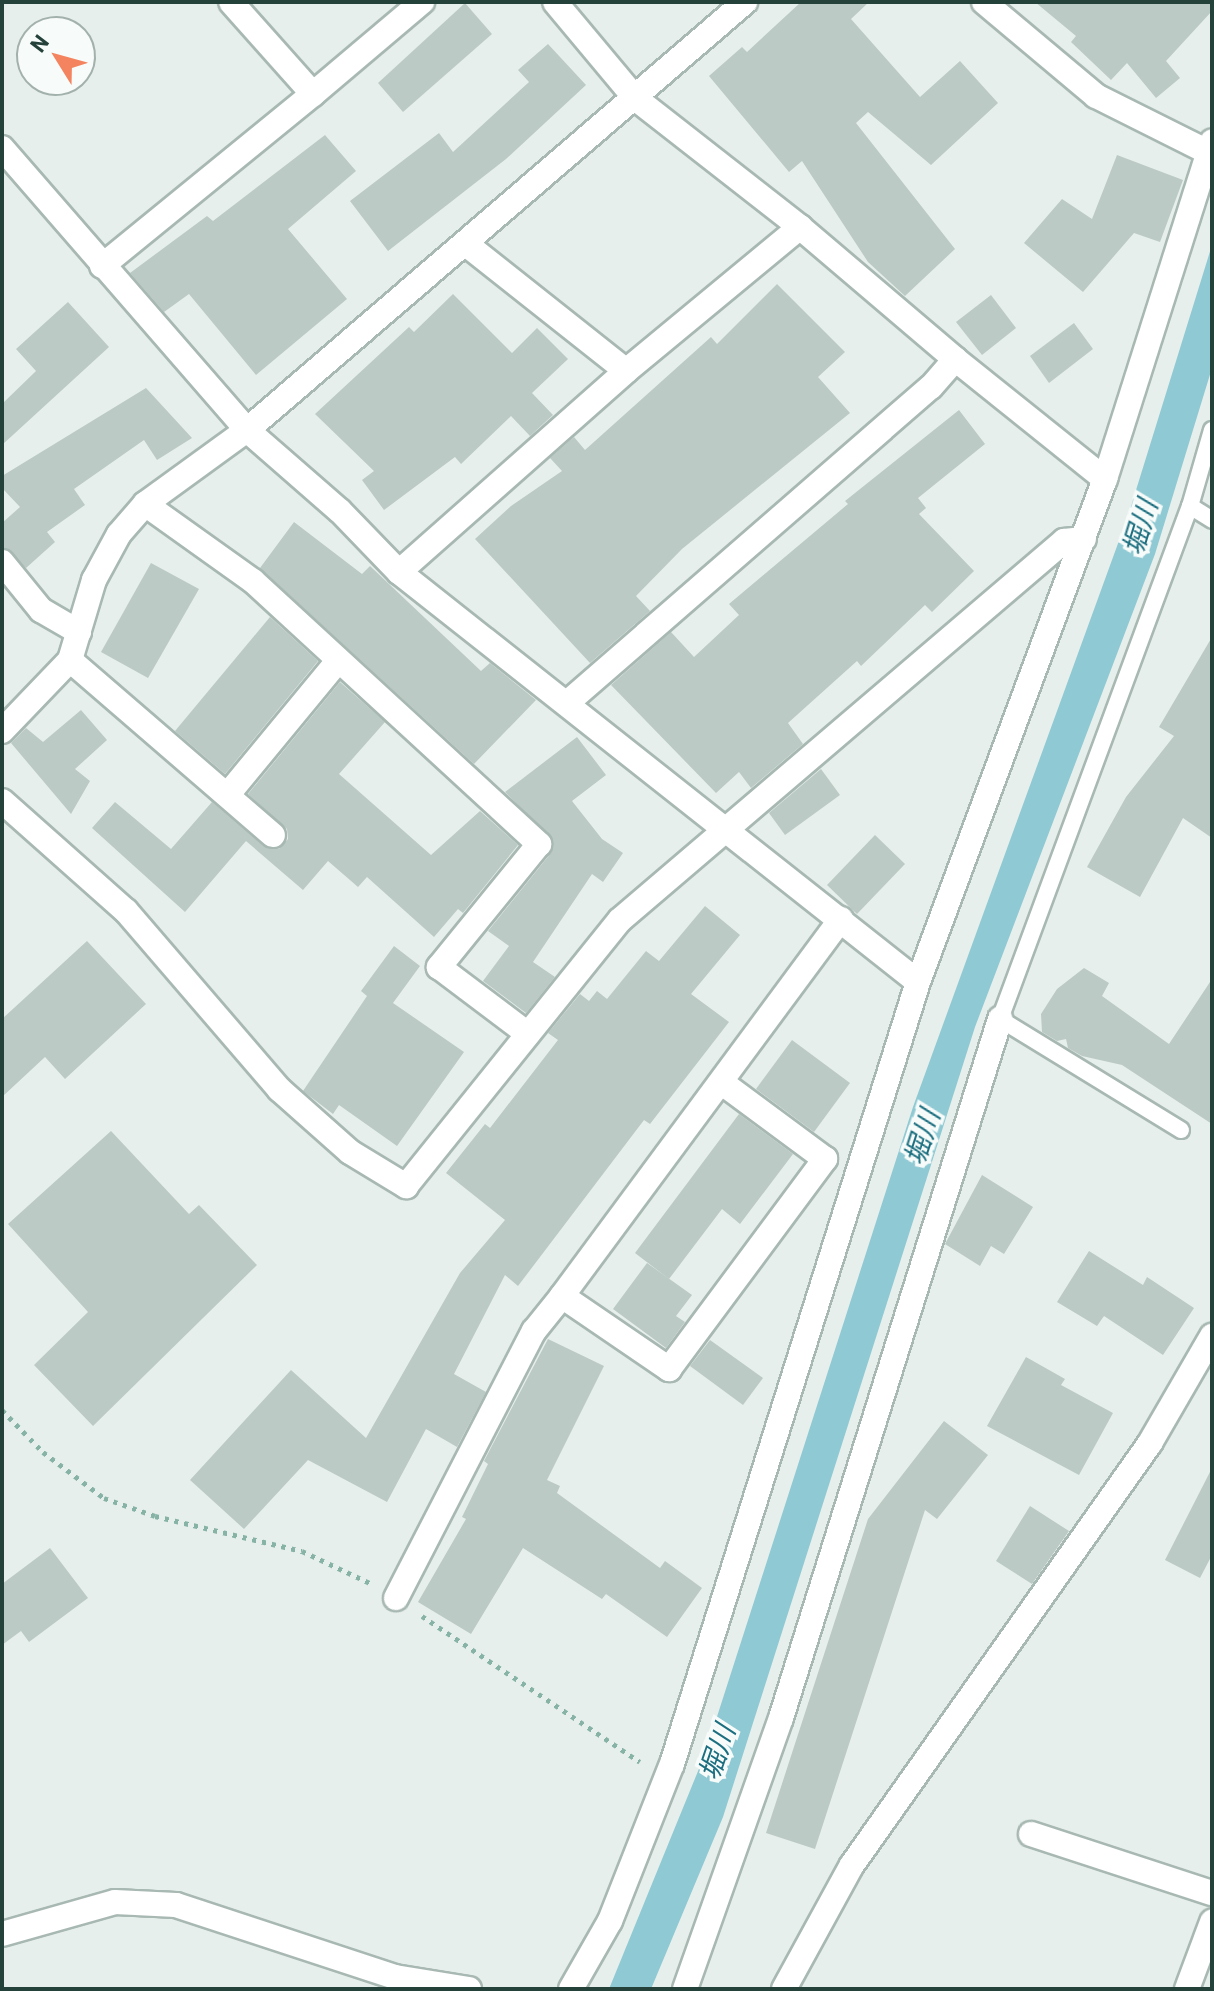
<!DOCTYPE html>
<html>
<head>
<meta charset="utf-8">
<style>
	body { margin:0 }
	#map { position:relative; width:1214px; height:1991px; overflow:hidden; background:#e6efeb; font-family:Barlow,"Noto Sans JP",sans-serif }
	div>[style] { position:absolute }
	.water>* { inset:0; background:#8ec9d4 }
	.building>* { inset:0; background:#bbcac4 }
	.path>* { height:5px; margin-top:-2.5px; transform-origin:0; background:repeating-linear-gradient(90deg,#86b3a5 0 4px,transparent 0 10px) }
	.roads { filter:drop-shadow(2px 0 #a8b8b2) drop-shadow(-2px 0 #a8b8b2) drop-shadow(0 2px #a8b8b2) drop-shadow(0 -2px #a8b8b2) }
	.lane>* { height:16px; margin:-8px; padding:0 8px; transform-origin:8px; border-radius:8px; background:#fff }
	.street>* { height:24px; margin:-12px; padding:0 12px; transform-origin:12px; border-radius:12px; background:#fff }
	span { translate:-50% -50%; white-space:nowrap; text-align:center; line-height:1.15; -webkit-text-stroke:7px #f7fbf9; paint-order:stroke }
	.water-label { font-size:28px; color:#1c6f80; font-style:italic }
	.frame { position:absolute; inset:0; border:4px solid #24423a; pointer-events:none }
	.north { position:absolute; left:16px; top:16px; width:80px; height:80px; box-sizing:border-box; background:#f7fbf9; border:2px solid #a3b1ad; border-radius:50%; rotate:307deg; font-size:22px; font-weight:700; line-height:32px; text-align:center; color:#24423a }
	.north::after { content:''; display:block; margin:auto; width:28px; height:36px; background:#f4845f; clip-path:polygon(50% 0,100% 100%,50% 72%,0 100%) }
</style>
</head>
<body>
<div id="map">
	<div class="water">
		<div style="clip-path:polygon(1212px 245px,1212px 368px,1155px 554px,975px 1027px,723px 1817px,651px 1989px,609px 1989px,705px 1754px,913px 1107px,1128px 516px)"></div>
	</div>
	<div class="building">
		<div style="clip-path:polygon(801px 2px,869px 2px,851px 19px,920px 97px,960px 61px,998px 103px,931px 165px,868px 112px,856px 123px,955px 249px,905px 296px,868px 262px,802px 161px,789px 172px,709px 76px,742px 47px,747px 52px)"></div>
		<div style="clip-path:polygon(1035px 2px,1212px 2px,1212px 11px,1166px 61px,1180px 78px,1156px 98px,1127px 63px,1111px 80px,1071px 42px,1076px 36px)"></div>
		<div style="clip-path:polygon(465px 3px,492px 34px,403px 112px,378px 83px)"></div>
		<div style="clip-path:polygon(548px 44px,586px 85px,506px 159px,388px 251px,350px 201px,439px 133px,453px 152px,529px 82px,518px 70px)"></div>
		<div style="clip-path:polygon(325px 135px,356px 171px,288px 229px,347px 299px,256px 375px,189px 294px,164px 312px,130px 273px,207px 216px,213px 221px)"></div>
		<div style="clip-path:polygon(1117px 155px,1183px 180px,1160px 242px,1134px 233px,1083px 292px,1024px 243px,1062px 199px,1092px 219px)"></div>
		<div style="clip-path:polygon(777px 284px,845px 352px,818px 377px,850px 413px,682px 549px,636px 596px,650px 611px,590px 663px,475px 539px,511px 506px,562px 471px,550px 458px,574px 437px,585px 450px,711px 337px,717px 344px)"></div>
		<div style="clip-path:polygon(453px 294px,512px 353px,537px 328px,568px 359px,532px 393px,553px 415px,530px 436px,511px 416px,461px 464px,455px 457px,384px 510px,362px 480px,374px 471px,315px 414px,409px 327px,414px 332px)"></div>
		<div style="clip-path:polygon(991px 295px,1016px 328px,982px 355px,956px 322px)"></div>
		<div style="clip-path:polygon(68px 302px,109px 347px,2px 445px,2px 404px,36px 371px,16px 349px)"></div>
		<div style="clip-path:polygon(1074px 323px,1093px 349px,1049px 383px,1030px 356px)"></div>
		<div style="clip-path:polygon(146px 388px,192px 438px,157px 460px,144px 440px,74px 489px,85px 505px,47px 532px,55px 542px,26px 568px,2px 547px,2px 523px,20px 507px,2px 488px,2px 476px)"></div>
		<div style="clip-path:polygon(959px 410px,985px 444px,918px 498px,926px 508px,919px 514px,974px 571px,932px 612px,925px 605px,861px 666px,857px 661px,788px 723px,803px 744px,751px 788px,739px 772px,716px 793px,611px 685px,671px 632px,694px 657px,739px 615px,729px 604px,848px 504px,845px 501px)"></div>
		<div style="clip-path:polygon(294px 522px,362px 574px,370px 566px,481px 671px,490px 663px,536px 700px,474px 764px,260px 568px)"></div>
		<div style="clip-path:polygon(151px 563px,199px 589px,148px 678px,101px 652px)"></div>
		<div style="clip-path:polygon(270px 617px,318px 661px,225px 774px,175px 731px)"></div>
		<div style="clip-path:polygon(1212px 637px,1212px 838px,1183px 818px,1140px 897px,1087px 867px,1126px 797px,1174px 736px,1159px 727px)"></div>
		<div style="clip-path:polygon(340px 682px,385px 722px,339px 774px,431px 855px,480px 811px,518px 845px,463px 913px,458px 909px,434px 937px,367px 877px,358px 887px,328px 861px,303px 890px,246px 841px,185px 912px,92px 828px,115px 802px,171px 849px,212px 802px,263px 846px,279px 849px,288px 839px,287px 829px,248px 794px)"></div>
		<div style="clip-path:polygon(81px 710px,107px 740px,75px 769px,90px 781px,71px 814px,11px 743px,26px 728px,43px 742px)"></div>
		<div style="clip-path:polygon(577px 737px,606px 775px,572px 801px,602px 839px,623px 853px,603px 882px,592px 874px,533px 962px,555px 977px,526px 1013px,483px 981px,509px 946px,488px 931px,551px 853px,553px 840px,505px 792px)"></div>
		<div style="clip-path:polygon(821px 769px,840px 795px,785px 835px,769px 813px)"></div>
		<div style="clip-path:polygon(875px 835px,905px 864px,857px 914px,827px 885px)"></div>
		<div style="clip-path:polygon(705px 906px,740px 935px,691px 994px,729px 1022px,650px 1124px,644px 1120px,518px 1286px,505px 1275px,454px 1374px,486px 1392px,457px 1447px,426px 1429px,387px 1502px,308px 1460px,244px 1529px,190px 1480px,291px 1370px,366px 1438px,460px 1273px,505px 1220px,446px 1173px,485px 1124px,490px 1128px,551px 1049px,558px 1040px,548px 1033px,580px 994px,589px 1001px,597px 991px,607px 999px,646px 951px,659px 961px)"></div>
		<div style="clip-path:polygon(87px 941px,146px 1004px,65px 1079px,45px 1057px,2px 1097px,2px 1019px)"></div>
		<div style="clip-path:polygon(394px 946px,420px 966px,393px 1003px,464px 1052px,397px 1146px,339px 1105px,333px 1114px,303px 1091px,367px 996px,361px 991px)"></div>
		<div style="clip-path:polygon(1084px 968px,1109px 983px,1102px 996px,1169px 1044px,1212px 979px,1212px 1124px,1122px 1065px,1082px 1056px,1068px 1048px,1066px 1039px,1057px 1041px,1042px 1032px,1041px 1014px,1057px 989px)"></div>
		<div style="clip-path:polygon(792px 1040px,850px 1083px,814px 1132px,756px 1089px)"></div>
		<div style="clip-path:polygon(739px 1114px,793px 1154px,740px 1224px,722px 1209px,669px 1279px,635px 1253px)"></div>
		<div style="clip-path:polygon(111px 1131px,189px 1214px,199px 1205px,257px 1265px,93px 1426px,34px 1365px,88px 1312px,8px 1224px)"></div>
		<div style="clip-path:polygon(982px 1175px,1033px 1207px,1004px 1254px,991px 1246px,980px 1266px,945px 1244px)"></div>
		<div style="clip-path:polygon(1089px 1251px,1143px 1285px,1147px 1277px,1194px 1308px,1163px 1355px,1104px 1316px,1097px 1326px,1057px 1302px)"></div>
		<div style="clip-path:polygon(647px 1263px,692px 1295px,676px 1316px,685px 1322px,666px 1348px,613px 1309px)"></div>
		<div style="clip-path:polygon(548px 1339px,604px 1366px,547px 1480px,560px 1486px,557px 1493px,660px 1568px,665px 1561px,702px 1588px,667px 1637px,606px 1594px,602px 1599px,523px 1548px,471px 1634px,418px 1602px,466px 1519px,462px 1517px,488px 1464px,484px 1461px)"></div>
		<div style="clip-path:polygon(710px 1340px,763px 1378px,743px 1405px,690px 1366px)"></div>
		<div style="clip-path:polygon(1026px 1357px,1065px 1379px,1061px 1385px,1113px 1413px,1079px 1475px,987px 1426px)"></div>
		<div style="clip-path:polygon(944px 1421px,988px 1455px,937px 1519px,925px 1510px,815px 1849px,766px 1833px,868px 1519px)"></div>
		<div style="clip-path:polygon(1212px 1468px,1212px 1555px,1200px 1578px,1165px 1560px)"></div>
		<div style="clip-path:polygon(1030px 1506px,1069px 1531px,1032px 1584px,996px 1561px)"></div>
		<div style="clip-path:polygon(50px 1548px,88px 1598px,29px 1642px,21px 1631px,2px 1645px,2px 1584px)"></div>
	</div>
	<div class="path">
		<div style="left:2px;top:1410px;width:59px;rotate:45.7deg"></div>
		<div style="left:43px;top:1452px;width:76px;rotate:37deg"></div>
		<div style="left:104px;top:1498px;width:54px;rotate:19.4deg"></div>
		<div style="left:155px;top:1516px;width:151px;rotate:13.4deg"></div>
		<div style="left:302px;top:1551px;width:75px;rotate:25.2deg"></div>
		<div style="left:422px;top:1616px;width:262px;rotate:33.8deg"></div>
	</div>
	<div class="roads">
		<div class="lane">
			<div style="left:1212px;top:430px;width:79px;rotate:106.1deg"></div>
			<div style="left:1190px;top:506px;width:26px;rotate:32deg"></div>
			<div style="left:1181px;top:1130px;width:212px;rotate:-148.5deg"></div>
			<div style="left:1000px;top:1019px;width:547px;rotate:-69.68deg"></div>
		</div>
		<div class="street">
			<div style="left:984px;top:2px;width:146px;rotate:40deg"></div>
			<div style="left:1096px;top:96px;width:130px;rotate:26.6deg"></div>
			<div style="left:313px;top:94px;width:143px;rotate:-40.2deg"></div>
			<div style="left:2px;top:148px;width:374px;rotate:49deg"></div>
			<div style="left:247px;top:430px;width:123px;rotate:41.1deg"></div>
			<div style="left:340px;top:511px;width:85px;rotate:46deg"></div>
			<div style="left:399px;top:572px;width:661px;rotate:38.31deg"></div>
			<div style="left:466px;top:244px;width:204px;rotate:38.4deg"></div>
			<div style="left:626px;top:371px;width:226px;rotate:-39.6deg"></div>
			<div style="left:800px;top:227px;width:208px;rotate:-142deg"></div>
			<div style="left:636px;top:99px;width:126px;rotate:-129.9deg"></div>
			<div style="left:102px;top:266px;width:272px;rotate:-39.2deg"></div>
			<div style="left:313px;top:94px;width:123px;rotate:-131.7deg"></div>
			<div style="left:955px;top:359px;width:192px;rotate:38.7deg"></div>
			<div style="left:145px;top:504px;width:133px;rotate:35.5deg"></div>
			<div style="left:253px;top:581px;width:389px;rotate:42.6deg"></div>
			<div style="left:539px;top:844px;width:159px;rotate:129.1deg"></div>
			<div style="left:439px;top:967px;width:111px;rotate:37deg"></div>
			<div style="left:2px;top:562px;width:62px;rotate:50.9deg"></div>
			<div style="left:41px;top:610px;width:44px;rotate:30.1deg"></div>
			<div style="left:399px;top:572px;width:303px;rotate:-41.5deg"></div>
			<div style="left:70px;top:660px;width:268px;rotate:40.8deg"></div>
			<div style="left:567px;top:703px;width:482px;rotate:-41deg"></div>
			<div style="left:931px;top:387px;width:37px;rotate:-49deg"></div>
			<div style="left:955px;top:359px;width:204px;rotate:-139.6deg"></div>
			<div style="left:2px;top:731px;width:98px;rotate:-46.2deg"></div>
			<div style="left:70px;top:660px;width:84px;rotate:-73.3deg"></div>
			<div style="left:94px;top:580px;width:52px;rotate:-61.5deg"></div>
			<div style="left:119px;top:534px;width:40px;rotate:-49deg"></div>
			<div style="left:145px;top:504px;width:126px;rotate:-36deg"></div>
			<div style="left:247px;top:430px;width:657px;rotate:-40.68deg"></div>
			<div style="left:229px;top:793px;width:171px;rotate:-50.5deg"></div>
			<div style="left:2px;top:801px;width:166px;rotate:41.6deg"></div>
			<div style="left:126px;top:911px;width:235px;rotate:49.3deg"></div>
			<div style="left:279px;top:1089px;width:95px;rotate:41.6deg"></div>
			<div style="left:350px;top:1152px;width:66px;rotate:31.3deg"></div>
			<div style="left:406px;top:1186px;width:341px;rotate:-51.2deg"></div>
			<div style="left:620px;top:920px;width:584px;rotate:-40.48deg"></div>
			<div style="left:1064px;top:541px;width:20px;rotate:-6deg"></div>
			<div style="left:562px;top:1296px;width:469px;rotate:-53.5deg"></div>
			<div style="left:396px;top:1598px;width:301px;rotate:-62.7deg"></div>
			<div style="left:534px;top:1331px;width:45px;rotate:-51.3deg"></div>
			<div style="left:562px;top:1296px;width:130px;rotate:34.3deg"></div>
			<div style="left:669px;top:1369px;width:262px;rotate:-53.4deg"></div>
			<div style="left:825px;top:1159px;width:129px;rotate:-143.5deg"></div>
			<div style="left:1031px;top:1834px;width:190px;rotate:18.1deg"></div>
			<div style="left:2px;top:1934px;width:117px;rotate:-15.8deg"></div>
			<div style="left:115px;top:1902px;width:61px;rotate:2.8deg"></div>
			<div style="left:176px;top:1905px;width:231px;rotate:18.2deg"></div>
			<div style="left:395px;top:1977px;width:75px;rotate:9.2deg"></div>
			<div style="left:571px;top:1989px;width:78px;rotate:-60.2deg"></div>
			<div style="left:610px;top:1921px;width:169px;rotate:-68.5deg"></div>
			<div style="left:672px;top:1764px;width:820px;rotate:-72.54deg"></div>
			<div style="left:918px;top:982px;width:537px;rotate:-69.61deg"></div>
			<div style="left:1105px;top:479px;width:354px;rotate:-72.4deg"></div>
			<div style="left:685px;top:1989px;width:288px;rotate:-70.5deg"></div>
			<div style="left:781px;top:1718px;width:733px;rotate:-72.6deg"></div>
			<div style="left:784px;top:1989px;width:141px;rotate:-61.3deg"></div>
			<div style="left:852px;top:1865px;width:517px;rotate:-54.77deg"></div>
			<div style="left:1150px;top:1443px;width:124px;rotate:-59.9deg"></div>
			<div style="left:1187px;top:1989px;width:72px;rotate:-69.5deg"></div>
		</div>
	</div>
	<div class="water-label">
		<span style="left:1139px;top:527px;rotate:-73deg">堀川</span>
		<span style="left:921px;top:1137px;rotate:-72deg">堀川</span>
		<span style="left:716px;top:1752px;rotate:-71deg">堀川</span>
	</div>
	<div class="frame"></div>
	<div class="north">N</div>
</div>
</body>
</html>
